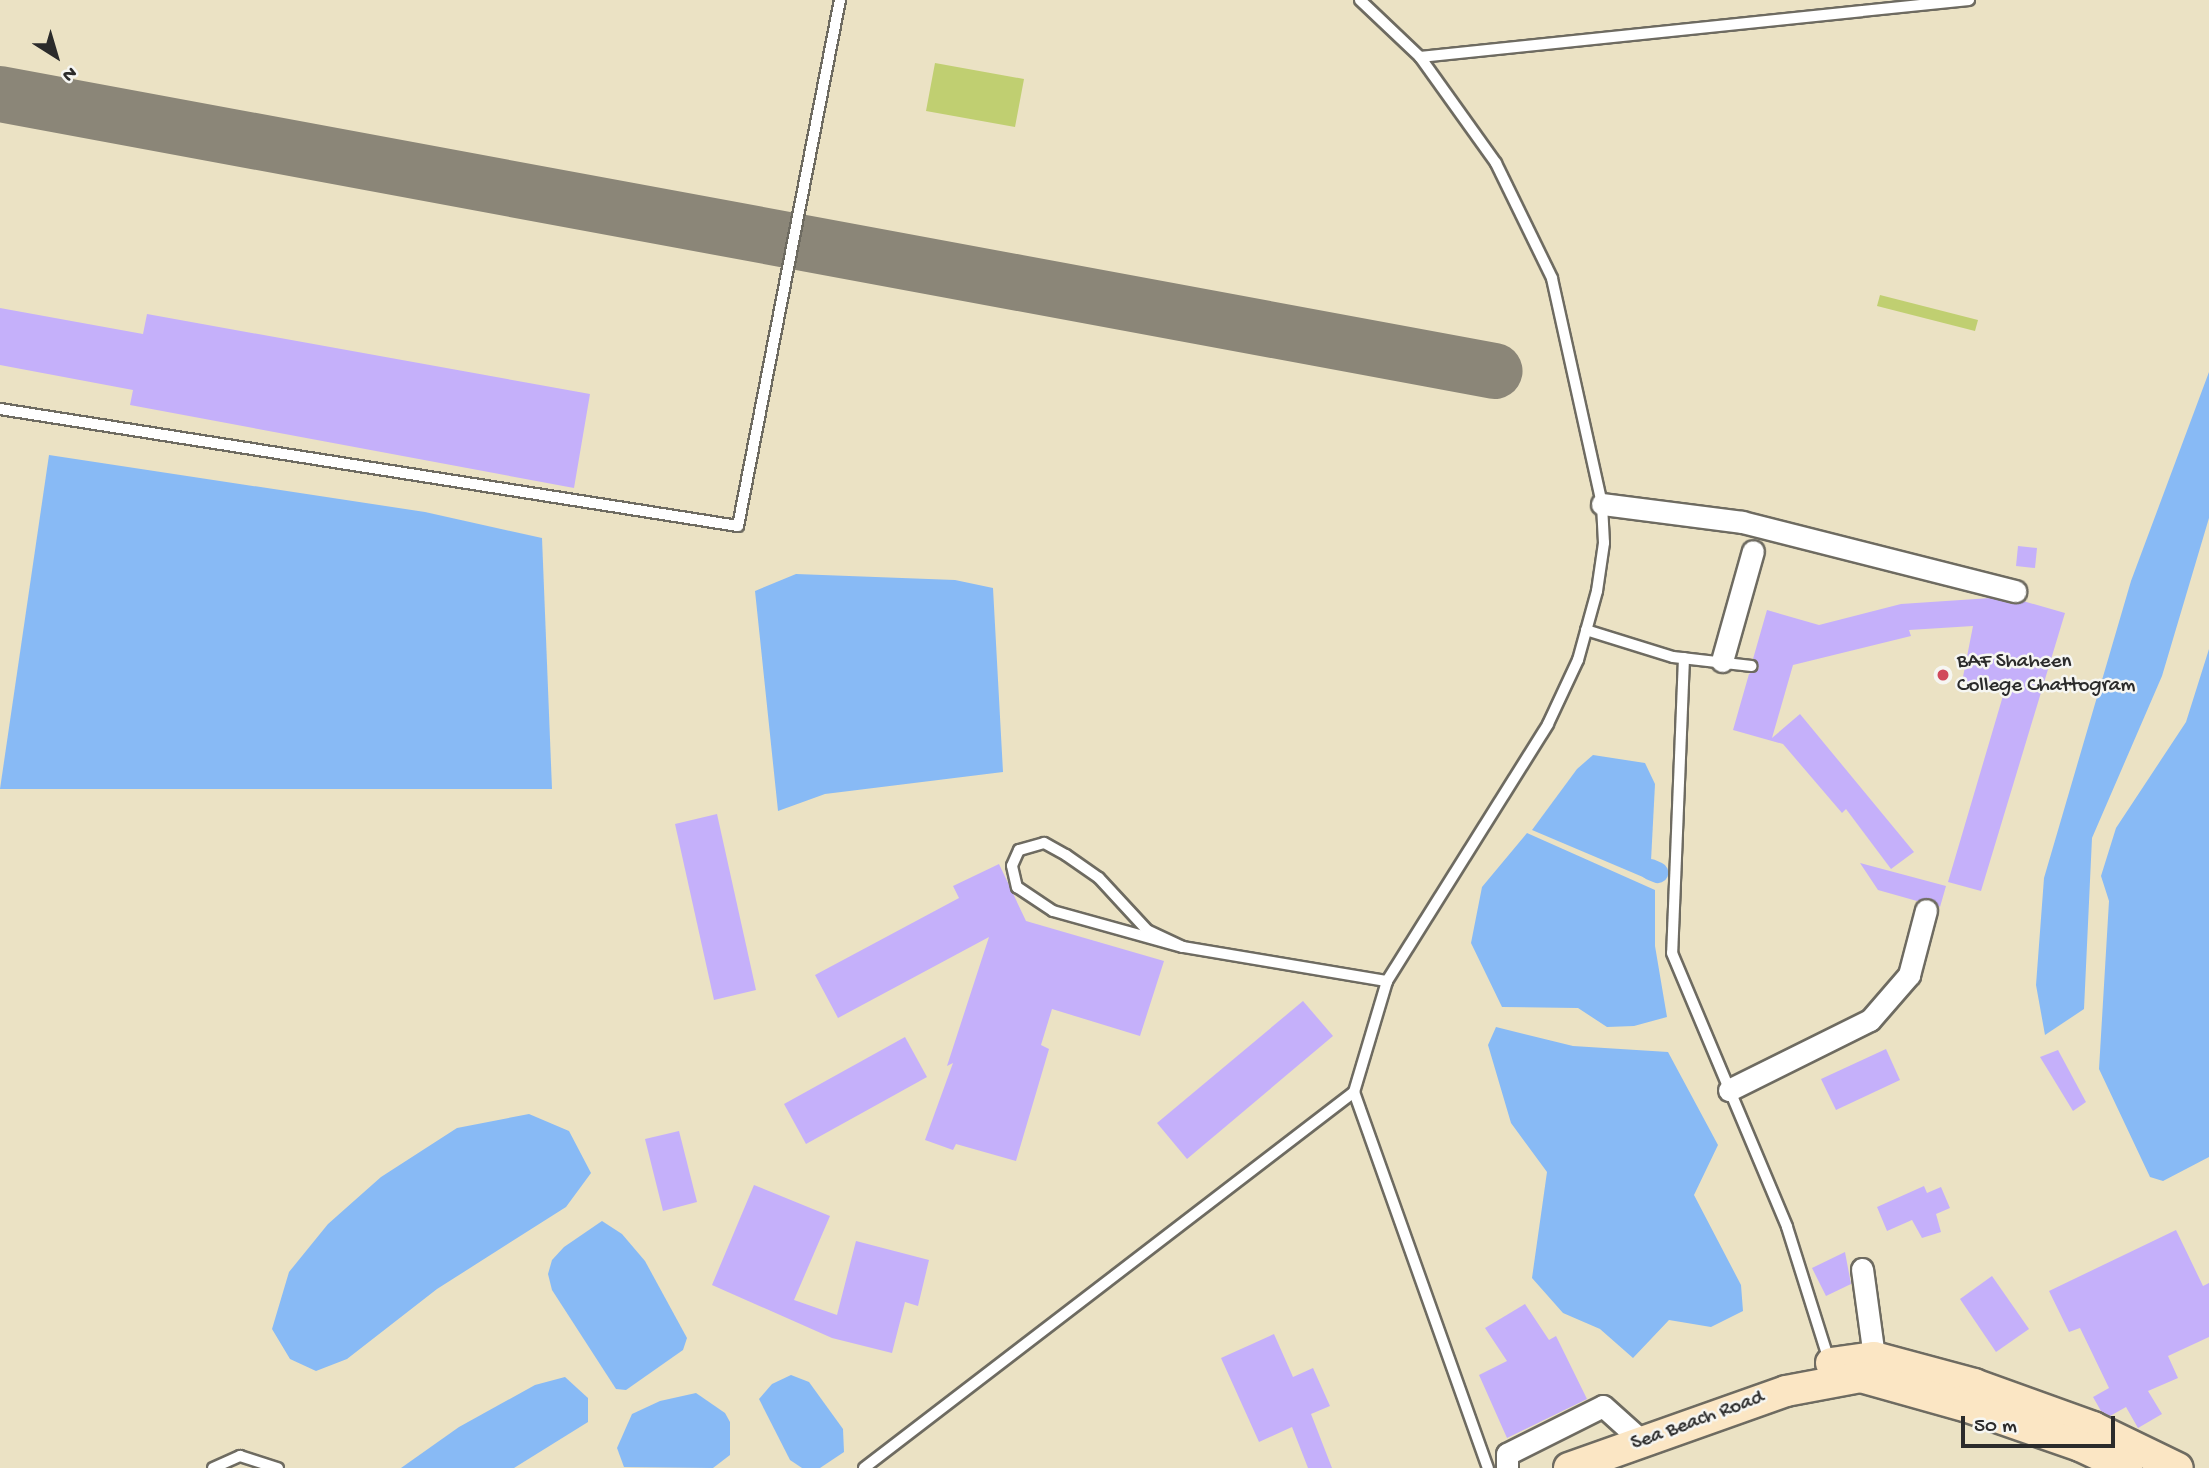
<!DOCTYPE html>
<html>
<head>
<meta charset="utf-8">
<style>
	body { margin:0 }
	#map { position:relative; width:2209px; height:1468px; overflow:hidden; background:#ebe2c4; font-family:"Gochi Hand",sans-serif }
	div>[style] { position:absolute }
	.green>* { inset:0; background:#c0cf71 }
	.water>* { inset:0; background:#88baf5 }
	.canal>* { height:21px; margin:-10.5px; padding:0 10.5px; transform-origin:10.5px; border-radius:10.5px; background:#88baf5 }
	.taxiway>* { height:56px; margin:-28px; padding:0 28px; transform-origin:28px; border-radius:28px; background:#8b8678 }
	.building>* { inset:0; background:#c5b0fa }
	.roads { filter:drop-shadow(2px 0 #6e6b61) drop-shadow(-2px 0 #6e6b61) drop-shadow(0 2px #6e6b61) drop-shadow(0 -2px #6e6b61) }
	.service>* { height:10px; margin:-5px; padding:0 5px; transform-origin:5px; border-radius:5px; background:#fff }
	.minor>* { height:21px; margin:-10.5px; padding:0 10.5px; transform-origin:10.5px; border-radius:10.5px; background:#fff }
	.secondary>* { height:30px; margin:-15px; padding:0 15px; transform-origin:15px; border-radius:15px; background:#fbe6c4 }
	.dots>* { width:19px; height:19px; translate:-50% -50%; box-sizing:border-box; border:4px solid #f6f6f2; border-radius:50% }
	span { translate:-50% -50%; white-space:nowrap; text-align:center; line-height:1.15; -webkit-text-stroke:5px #f6f6f2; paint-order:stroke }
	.poi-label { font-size:21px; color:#2b2b2b }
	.left { translate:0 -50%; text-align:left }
	.street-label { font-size:21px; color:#2b2b2b }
	.north { position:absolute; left:21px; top:21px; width:70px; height:70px; -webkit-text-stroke:5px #f6f6f2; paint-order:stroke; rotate:143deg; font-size:19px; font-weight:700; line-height:28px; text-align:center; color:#2b2b2b }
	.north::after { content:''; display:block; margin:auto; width:24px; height:32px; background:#2b2b2b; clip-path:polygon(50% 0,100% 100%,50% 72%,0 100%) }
	.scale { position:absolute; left:1961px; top:1416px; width:154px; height:32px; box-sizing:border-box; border:4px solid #2b2b2b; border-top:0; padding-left:9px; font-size:21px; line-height:24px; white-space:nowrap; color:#2b2b2b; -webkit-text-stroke:5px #f6f6f2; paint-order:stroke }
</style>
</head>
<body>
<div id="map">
	<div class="green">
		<div style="clip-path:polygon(935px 63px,1024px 79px,1015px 127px,926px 111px)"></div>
		<div style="clip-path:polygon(1880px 295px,1978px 320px,1975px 331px,1877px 306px)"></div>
	</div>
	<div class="water">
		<div style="clip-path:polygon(2209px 372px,2209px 518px,2162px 676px,2092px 838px,2084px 1009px,2045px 1035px,2036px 985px,2044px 878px,2131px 581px)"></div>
		<div style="clip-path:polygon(49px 455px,425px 512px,542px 538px,552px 789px,0 789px)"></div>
		<div style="clip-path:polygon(796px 574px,955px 580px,993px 588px,1003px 772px,825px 794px,778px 811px,755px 591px)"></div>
		<div style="clip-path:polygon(2209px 649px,2209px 1157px,2163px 1181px,2150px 1177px,2099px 1069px,2109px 901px,2101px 876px,2116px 828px,2186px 722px)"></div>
		<div style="clip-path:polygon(1593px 755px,1645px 763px,1655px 784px,1650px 880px,1532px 830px,1577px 769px)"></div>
		<div style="clip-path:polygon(1527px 833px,1655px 890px,1655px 946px,1667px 1017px,1634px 1026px,1607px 1027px,1578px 1008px,1502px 1007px,1471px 943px,1482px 887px)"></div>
		<div style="clip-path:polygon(1496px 1027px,1573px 1046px,1668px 1052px,1718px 1145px,1694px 1195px,1741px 1285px,1743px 1311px,1711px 1327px,1669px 1320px,1633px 1358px,1600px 1329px,1563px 1313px,1532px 1278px,1547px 1172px,1511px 1123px,1488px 1045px)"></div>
		<div style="clip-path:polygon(529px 1114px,569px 1131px,591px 1173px,566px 1207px,437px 1289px,347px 1359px,316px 1371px,290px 1359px,272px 1329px,289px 1272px,328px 1224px,381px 1177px,457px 1128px)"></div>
		<div style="clip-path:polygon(602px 1221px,622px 1234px,645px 1261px,687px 1338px,683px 1350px,626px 1390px,616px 1389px,552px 1290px,548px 1274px,552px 1260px,564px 1247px)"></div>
		<div style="clip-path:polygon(791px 1375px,809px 1382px,843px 1429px,844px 1452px,820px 1468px,802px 1468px,790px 1460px,759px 1399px,772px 1384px)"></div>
		<div style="clip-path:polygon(565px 1377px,588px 1398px,588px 1422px,514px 1468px,401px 1468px,459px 1427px,535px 1385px)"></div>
		<div style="clip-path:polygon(696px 1393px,725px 1413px,730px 1422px,730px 1455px,713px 1468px,624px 1467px,617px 1448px,632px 1414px,660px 1401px)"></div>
	</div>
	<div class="canal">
		<div style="left:1650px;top:869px;width:8px;rotate:23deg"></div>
	</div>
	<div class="taxiway">
		<div style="left:0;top:94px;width:1520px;rotate:10.5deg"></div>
	</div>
	<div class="building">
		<div style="clip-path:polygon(0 308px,143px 334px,147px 314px,590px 394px,574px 488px,130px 405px,133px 390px,0 365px)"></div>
		<div style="clip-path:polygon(2018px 546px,2037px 548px,2035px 568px,2016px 566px)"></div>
		<div style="clip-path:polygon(1991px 598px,2012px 604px,2023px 601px,2065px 613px,1981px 891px,1948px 882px,2005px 689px,1962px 682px,1973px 626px,1909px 630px,1911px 636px,1793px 665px,1772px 738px,1800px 714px,1914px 852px,1891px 869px,1846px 809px,1842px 813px,1783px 744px,1733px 730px,1749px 674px,1759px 668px,1753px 659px,1767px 610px,1819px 625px,1901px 604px)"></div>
		<div style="clip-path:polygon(717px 814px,756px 990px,714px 1000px,675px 824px)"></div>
		<div style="clip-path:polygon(1860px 863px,1946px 886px,1940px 907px,1930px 898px,1917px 901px,1878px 890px)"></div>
		<div style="clip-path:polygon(999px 864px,1026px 921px,1164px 961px,1140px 1036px,1052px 1009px,1041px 1045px,1049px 1049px,1016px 1161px,956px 1144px,953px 1150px,925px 1140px,953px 1063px,947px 1066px,989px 937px,838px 1018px,815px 975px,959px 898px,953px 886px)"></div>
		<div style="clip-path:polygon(1303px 1001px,1333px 1036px,1187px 1159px,1157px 1123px)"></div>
		<div style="clip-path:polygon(905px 1037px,927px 1077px,806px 1144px,784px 1104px)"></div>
		<div style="clip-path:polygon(1886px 1049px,1900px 1080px,1836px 1110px,1821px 1079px)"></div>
		<div style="clip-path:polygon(2058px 1050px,2086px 1102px,2073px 1111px,2040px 1057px)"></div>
		<div style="clip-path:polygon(679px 1131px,697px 1202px,663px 1211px,645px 1139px)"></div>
		<div style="clip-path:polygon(754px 1185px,830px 1216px,794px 1300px,837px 1315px,856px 1241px,929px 1260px,918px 1306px,905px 1302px,892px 1353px,832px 1338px,712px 1285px)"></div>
		<div style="clip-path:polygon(1924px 1186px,1927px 1193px,1941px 1187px,1950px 1208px,1936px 1214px,1941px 1232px,1922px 1238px,1912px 1220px,1887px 1231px,1877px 1207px)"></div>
		<div style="clip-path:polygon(2176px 1230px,2203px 1286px,2209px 1283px,2209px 1337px,2168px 1356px,2178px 1378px,2148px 1391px,2162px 1414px,2138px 1428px,2126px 1407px,2110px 1416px,2101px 1411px,2093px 1397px,2109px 1388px,2080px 1328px,2069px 1332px,2049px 1291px)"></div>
		<div style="clip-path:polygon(1845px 1252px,1851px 1284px,1826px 1296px,1812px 1268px)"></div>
		<div style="clip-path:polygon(1992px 1276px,2029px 1329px,1996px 1352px,1960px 1299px)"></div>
		<div style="clip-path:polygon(1525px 1304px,1549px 1340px,1556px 1336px,1587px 1399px,1507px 1438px,1479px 1375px,1507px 1361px,1485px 1328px)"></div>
		<div style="clip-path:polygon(1274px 1334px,1293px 1377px,1313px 1368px,1330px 1406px,1311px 1414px,1332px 1468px,1308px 1468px,1292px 1427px,1259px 1442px,1221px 1358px)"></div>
	</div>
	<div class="roads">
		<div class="service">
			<div style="left:1360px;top:0;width:83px;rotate:43.5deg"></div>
			<div style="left:1420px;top:57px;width:552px;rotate:-5.93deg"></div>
			<div style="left:0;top:409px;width:747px;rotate:9.01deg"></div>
			<div style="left:738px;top:526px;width:536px;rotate:-79.03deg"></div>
			<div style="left:1586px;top:630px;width:91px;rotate:17.2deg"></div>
			<div style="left:1673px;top:657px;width:79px;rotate:6.6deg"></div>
			<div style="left:1684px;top:658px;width:295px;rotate:92.3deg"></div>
			<div style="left:1672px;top:953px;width:297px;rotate:67.2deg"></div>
			<div style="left:1787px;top:1227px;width:143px;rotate:72.5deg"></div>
			<div style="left:1183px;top:947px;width:40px;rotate:-155deg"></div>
			<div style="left:1147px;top:930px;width:71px;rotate:-132.7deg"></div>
			<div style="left:1099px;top:878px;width:40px;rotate:-145.1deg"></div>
			<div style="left:1066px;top:855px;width:25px;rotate:-151deg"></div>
			<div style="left:1044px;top:843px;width:26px;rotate:164deg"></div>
			<div style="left:1019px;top:850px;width:17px;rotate:114deg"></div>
			<div style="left:1012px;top:866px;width:22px;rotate:77deg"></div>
			<div style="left:1017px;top:887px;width:43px;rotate:33.7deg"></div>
			<div style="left:1053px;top:911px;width:135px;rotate:15.5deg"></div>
			<div style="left:1183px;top:947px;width:207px;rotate:9.5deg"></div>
			<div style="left:1354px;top:1092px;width:399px;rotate:70.4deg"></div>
			<div style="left:213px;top:1468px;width:30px;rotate:-24deg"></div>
			<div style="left:240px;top:1456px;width:40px;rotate:18deg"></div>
			<div style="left:864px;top:1468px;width:618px;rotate:-37.5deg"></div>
			<div style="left:1354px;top:1092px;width:116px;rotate:-73.4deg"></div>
			<div style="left:1387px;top:981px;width:303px;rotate:-57.9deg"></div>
			<div style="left:1548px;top:724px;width:71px;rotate:-64.9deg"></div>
			<div style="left:1578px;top:660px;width:72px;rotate:-74.6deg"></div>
			<div style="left:1597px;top:591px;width:49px;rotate:-81.7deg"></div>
			<div style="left:1604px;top:543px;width:39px;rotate:-93deg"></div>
			<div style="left:1602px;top:504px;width:231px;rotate:-102.5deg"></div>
			<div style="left:1552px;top:278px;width:128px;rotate:-116deg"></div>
			<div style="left:1496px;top:163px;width:130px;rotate:-125.6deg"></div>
		</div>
		<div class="minor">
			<div style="left:1602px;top:504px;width:141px;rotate:7.3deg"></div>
			<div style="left:1742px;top:522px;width:282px;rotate:14.2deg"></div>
			<div style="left:1722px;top:661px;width:114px;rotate:-74.3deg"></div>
			<div style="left:1729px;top:1090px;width:157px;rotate:-26.4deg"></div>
			<div style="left:1870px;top:1020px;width:60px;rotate:-49.1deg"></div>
			<div style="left:1909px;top:975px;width:67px;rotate:-75.3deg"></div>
			<div style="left:1862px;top:1269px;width:89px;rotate:82.2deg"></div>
			<div style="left:1507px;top:1468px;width:14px;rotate:-90deg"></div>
			<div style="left:1507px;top:1454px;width:107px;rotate:-26.6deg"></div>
			<div style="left:1603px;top:1406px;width:54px;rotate:42deg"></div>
		</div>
		<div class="secondary">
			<div style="left:1831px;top:1363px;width:43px;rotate:-7.9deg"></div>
			<div style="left:1874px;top:1357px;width:104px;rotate:15.1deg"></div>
			<div style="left:1974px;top:1384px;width:127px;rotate:19.9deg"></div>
			<div style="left:2093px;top:1427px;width:94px;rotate:25.8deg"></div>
			<div style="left:1569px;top:1468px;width:230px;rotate:-19.5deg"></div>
			<div style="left:1786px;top:1391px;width:76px;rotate:-10.6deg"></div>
			<div style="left:1861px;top:1377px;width:111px;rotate:15.7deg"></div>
			<div style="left:1968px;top:1407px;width:119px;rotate:19.2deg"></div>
			<div style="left:2080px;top:1446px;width:52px;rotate:25.1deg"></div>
		</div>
	</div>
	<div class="dots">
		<div style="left:1943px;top:675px;background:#d1495b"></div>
	</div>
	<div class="poi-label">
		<span class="left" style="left:1957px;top:675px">BAF Shaheen<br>College Chattogram</span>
	</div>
	<div class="street-label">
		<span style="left:1698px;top:1422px;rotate:-20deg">Sea Beach Road</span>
	</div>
	<div class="north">N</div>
	<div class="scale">50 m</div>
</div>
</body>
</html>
